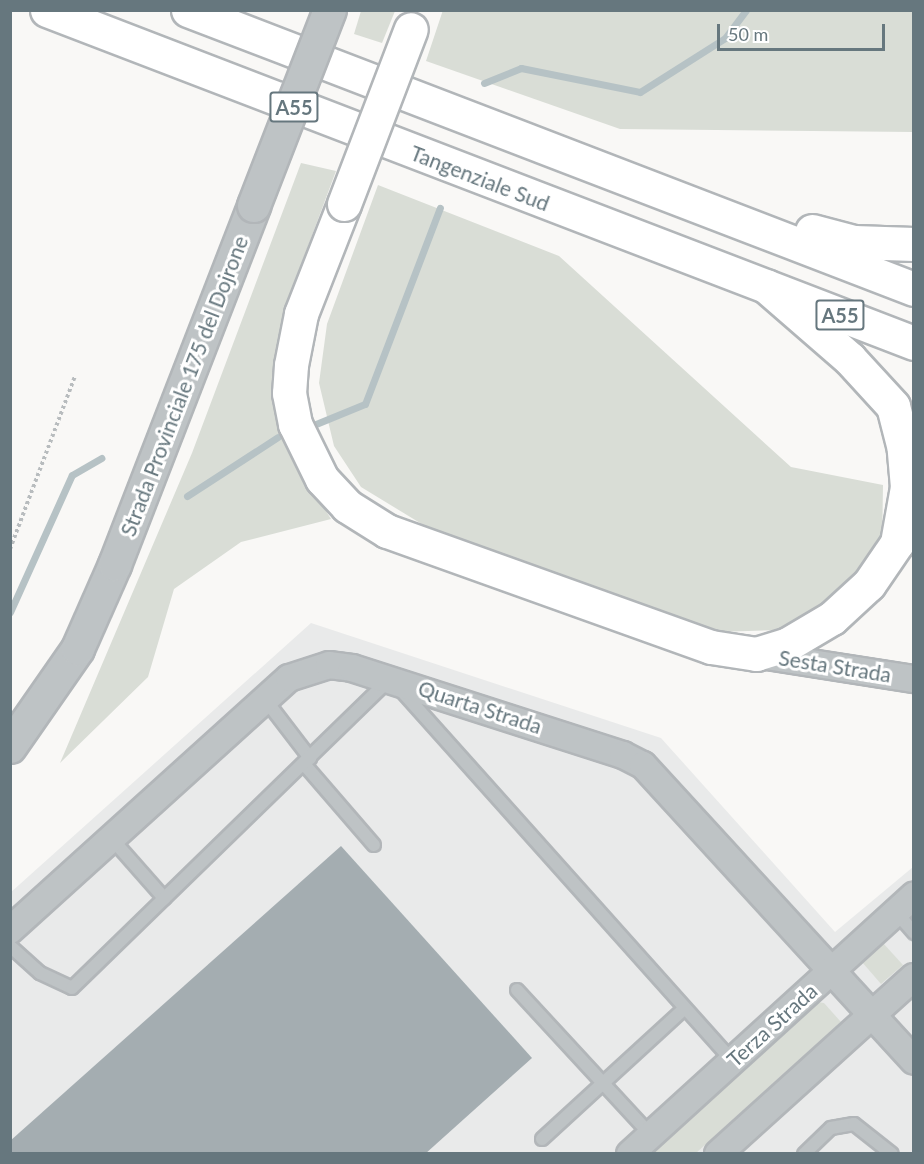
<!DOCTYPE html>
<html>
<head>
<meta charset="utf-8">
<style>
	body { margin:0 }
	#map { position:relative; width:924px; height:1164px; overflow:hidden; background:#f9f8f6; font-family:Lato,sans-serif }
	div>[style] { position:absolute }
	.built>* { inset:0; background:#e9eaea }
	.green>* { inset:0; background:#d9ddd6 }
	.stream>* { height:7px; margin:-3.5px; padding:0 3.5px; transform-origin:3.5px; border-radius:3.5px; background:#b6c2c5 }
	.building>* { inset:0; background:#a4adb1 }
	.path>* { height:4px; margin-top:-2px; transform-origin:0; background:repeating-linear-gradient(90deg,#b8bcbe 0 3px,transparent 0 6px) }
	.roads { filter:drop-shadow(2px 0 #b2b6b9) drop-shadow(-2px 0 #b2b6b9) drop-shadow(0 2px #b2b6b9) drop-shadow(0 -2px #b2b6b9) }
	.service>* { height:12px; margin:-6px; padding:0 6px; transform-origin:6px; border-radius:6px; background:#bec3c5 }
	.minor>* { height:26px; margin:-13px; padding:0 13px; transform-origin:13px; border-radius:13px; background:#bec3c5 }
	.tertiary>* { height:32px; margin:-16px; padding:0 16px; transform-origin:16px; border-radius:16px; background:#bec3c5 }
	.motorway>* { height:33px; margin:-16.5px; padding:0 16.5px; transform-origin:16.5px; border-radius:16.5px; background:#fff }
	.bridges { filter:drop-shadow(2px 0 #b2b6b9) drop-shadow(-2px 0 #b2b6b9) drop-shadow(0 2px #b2b6b9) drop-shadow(0 -2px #b2b6b9) }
	.tertiary-bridge>* { height:32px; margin:-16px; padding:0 16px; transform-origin:16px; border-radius:16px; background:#bec3c5 }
	.motorway-bridge>* { height:33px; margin:-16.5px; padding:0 16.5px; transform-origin:16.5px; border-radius:16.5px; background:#fff }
	span { translate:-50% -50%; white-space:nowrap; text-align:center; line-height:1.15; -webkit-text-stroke:6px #fff; paint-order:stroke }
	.shield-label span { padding:2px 4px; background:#fff; border:2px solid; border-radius:4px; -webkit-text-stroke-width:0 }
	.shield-label { font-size:20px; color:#66777e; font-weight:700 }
	.street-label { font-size:21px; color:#66777e }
	.frame { position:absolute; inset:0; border:12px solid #66777e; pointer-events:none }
	.scale { position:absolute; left:717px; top:24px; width:168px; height:27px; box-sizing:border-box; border:3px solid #66777e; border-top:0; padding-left:8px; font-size:18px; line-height:21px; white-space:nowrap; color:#66777e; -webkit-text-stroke:4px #fff; paint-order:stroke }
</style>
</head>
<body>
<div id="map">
	<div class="built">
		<div style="clip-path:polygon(311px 623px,661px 738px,835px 932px,913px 867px,913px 1153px,11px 1153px,10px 893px)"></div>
	</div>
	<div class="green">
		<div style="clip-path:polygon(443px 10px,913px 11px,913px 132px,620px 129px,426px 61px)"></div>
		<div style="clip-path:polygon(361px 11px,395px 11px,382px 43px,354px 34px)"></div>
		<div style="clip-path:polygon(301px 163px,336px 171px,285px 308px,272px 389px,293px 459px,331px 519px,241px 542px,174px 589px,148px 677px,60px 763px,192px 453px)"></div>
		<div style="clip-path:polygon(378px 185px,559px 256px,791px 467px,883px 485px,882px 550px,834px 604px,779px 630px,716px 632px,425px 526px,361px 487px,334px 446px,319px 383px,327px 324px)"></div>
		<div style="clip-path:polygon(883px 943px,903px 965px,881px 984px,862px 962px)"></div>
		<div style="clip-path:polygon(817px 1002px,824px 1003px,841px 1022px,696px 1153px,649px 1154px)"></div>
	</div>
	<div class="stream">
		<div style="left:484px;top:83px;width:40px;rotate:-22deg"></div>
		<div style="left:521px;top:68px;width:121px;rotate:11.4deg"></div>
		<div style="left:640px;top:92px;width:101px;rotate:-32.4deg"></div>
		<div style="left:725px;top:38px;width:35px;rotate:-53deg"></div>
		<div style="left:311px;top:426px;width:58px;rotate:-22.2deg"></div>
		<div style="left:365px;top:404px;width:210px;rotate:-69.1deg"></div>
		<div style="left:187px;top:496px;width:108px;rotate:-33deg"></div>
		<div style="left:10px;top:612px;width:150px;rotate:-65.7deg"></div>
		<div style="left:72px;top:475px;width:34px;rotate:-30deg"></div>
	</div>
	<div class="building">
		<div style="clip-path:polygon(341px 846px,532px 1058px,425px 1154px,10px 1154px,10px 1141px)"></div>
	</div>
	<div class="path">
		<div style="left:10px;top:549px;width:185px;rotate:-69.4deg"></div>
	</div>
	<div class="roads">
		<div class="service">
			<div style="left:400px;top:689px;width:499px;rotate:48.2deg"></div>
			<div style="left:264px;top:698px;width:76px;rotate:52.5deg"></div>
			<div style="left:304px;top:764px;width:107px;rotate:49.2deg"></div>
			<div style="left:112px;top:839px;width:79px;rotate:48.6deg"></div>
			<div style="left:896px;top:912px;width:28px;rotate:49deg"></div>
			<div style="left:10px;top:946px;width:40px;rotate:42deg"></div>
			<div style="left:40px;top:973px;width:35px;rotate:25deg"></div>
			<div style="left:72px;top:988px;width:442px;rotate:-44.2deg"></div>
			<div style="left:517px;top:990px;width:197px;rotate:47.3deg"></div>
			<div style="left:542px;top:1139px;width:193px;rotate:-42.5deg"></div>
			<div style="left:804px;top:1154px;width:37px;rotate:-44deg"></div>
			<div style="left:831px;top:1128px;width:23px;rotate:-10deg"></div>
			<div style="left:854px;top:1124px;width:48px;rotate:38.3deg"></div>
		</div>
		<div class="minor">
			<div style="left:760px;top:655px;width:156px;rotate:8.9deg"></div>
			<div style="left:10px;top:930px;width:376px;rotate:-42.1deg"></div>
			<div style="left:289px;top:678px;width:42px;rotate:-18deg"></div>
			<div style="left:329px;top:665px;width:23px;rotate:7deg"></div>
			<div style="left:352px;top:668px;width:285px;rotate:17.8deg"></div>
			<div style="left:623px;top:755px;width:22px;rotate:27deg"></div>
			<div style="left:643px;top:765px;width:401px;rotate:47.5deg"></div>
			<div style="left:630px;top:1154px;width:384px;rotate:-42.3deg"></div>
			<div style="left:718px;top:1154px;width:264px;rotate:-42.1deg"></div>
		</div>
		<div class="tertiary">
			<div style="left:10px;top:747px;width:119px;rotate:-55.2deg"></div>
			<div style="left:78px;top:649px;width:92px;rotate:-66.2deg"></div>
			<div style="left:115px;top:565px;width:385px;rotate:-68.8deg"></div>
		</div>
		<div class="motorway">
			<div style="left:47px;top:10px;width:929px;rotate:21.01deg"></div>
			<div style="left:188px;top:10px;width:778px;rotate:21.02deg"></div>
			<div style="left:344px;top:204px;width:118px;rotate:111.4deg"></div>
			<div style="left:301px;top:314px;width:52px;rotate:101.1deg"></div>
			<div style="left:291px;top:365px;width:28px;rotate:94deg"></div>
			<div style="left:289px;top:393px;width:32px;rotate:79deg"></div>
			<div style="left:295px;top:424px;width:61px;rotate:63.9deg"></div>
			<div style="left:322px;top:479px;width:37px;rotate:47deg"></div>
			<div style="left:347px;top:506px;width:47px;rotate:32deg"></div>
			<div style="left:387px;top:531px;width:344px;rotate:19.7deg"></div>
			<div style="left:711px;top:647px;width:46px;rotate:8.8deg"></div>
			<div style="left:756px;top:654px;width:34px;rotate:-17deg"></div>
			<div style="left:788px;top:644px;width:51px;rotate:-30.6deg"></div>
			<div style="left:832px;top:618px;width:50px;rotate:-42.6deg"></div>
			<div style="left:869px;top:584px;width:50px;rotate:-55.7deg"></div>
			<div style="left:897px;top:543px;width:57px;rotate:-79.9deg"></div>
			<div style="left:907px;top:487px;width:38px;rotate:-95deg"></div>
			<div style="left:904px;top:449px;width:44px;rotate:-104.3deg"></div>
			<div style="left:893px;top:406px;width:64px;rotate:-132.5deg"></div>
			<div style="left:850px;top:359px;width:111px;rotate:-139deg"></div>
			<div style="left:812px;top:231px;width:43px;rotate:14.7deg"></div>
			<div style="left:854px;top:242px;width:60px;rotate:1.9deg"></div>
		</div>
	</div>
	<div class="bridges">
		<div class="tertiary-bridge">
			<div style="left:254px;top:206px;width:210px;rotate:-68.8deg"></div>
		</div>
		<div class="motorway-bridge">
			<div style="left:344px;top:204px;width:187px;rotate:-69.1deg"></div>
		</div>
	</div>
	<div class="shield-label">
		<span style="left:294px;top:107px">A55</span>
		<span style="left:840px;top:315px">A55</span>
	</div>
	<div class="street-label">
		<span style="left:480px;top:178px;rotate:21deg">Tangenziale Sud</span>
		<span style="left:184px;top:386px;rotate:-69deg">Strada Provinciale 175 del Dojrone</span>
		<span style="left:835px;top:666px;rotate:9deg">Sesta Strada</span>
		<span style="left:480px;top:707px;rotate:18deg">Quarta Strada</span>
		<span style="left:772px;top:1025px;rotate:-42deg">Terza Strada</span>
	</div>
	<div class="frame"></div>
	<div class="scale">50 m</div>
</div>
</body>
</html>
